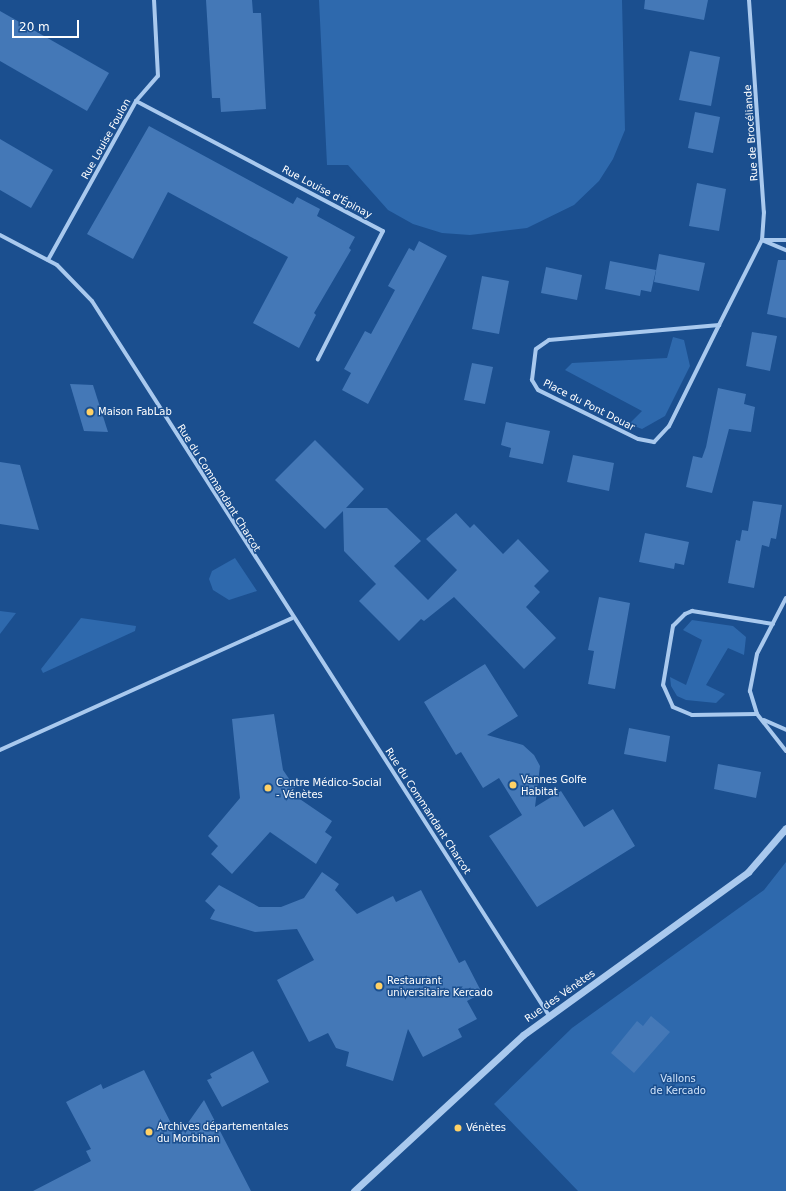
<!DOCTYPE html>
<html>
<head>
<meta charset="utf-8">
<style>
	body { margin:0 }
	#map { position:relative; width:786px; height:1191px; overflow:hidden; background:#1b4f8f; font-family:"DejaVu Sans",sans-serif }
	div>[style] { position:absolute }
	.green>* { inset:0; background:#2e69ad }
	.building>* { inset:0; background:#4478b7 }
	.minor>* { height:4px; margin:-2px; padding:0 2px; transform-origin:2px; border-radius:2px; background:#a9c9ee }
	.tertiary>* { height:7px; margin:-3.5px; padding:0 3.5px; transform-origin:3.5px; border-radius:3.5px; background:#a9c9ee }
	.dots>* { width:11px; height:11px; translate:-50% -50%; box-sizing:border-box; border:2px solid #1b4f8f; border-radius:50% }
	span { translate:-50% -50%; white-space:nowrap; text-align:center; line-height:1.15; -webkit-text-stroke:3px #1b4f8f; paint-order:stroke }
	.street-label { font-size:10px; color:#fff }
	.poi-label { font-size:10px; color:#fff }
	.left { translate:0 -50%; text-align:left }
	.park-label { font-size:10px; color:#cfe3fa }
	.scale { position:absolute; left:12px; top:20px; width:67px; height:18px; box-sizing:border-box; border:2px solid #fff; border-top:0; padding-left:5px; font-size:12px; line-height:14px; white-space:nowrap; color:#fff; -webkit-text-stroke:3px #1b4f8f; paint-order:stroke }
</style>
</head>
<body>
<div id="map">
	<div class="green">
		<div style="clip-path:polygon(319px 0,622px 0,625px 130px,613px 159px,599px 181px,574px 205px,527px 228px,470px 235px,442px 233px,413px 224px,388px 210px,348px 165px,327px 165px)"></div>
		<div style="clip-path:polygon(673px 337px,684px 340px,690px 366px,665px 416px,642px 429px,629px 424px,642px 411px,565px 370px,572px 363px,667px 358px)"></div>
		<div style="clip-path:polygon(235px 558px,257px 591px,229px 600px,213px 590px,209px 579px,212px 571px)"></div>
		<div style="clip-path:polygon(0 611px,16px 613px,0 634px)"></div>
		<div style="clip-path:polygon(81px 618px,136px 626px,135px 631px,43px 673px,41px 669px)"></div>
		<div style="clip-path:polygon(692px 620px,733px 626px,746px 637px,744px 655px,728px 648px,706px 685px,725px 694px,716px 703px,686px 700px,677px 696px,671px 686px,670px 677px,686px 685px,702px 640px,683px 630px)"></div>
		<div style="clip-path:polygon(786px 862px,786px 1191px,578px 1191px,494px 1104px,572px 1028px,764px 890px)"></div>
	</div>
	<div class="building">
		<div style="clip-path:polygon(206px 0,252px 0,253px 13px,261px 13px,266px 109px,221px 112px,220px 98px,212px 98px)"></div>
		<div style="clip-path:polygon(645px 0,708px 0,704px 20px,644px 9px)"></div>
		<div style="clip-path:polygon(0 11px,109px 73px,87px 111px,0 61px)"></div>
		<div style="clip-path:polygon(690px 51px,720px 57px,711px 106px,679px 100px)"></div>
		<div style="clip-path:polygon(695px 112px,720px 117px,713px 153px,688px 148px)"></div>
		<div style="clip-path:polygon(149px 126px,293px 204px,297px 197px,320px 209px,317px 216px,355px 237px,349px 248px,351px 250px,314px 313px,316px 315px,299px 348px,253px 323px,288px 257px,168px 192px,133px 259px,87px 234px)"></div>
		<div style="clip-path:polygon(0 139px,53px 170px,31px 208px,0 190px)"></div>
		<div style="clip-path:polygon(697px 183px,726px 189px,719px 231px,689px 226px)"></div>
		<div style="clip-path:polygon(419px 241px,447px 256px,368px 404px,342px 390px,351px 373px,344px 369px,365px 331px,371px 334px,395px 290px,388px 286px,409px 248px,414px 251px)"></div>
		<div style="clip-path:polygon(659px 254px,705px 263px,699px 291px,654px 282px)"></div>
		<div style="clip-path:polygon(778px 260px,786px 260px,786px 318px,767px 314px)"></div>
		<div style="clip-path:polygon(610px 261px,656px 270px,651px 292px,641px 290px,640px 296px,605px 289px)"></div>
		<div style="clip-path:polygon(546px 267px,582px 275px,577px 300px,541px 293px)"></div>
		<div style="clip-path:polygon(482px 276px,509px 281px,499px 334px,472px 329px)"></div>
		<div style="clip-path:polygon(752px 332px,777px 336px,770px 371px,746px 366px)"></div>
		<div style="clip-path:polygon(472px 363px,493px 367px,485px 404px,464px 400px)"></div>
		<div style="clip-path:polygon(70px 384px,93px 385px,108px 432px,84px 431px)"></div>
		<div style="clip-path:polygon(718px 388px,746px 394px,744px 404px,755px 407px,751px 432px,729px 429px,712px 493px,686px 487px,693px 456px,702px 458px,706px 447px)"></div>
		<div style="clip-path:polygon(506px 422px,550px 431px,543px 464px,509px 457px,511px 448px,501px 445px)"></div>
		<div style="clip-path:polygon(315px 440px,364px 489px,346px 508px,387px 508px,421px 541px,394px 566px,428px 600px,457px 570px,426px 539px,456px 513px,470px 528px,474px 524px,503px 554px,518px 539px,549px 571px,534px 586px,540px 592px,526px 607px,556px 638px,524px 669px,454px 597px,424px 621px,421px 619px,399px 641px,359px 601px,376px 584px,344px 551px,343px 511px,325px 529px,275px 480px)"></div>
		<div style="clip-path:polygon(573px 455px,614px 463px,609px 491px,567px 482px)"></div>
		<div style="clip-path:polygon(0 462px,20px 465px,39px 530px,0 524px)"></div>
		<div style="clip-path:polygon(753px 501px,782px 505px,776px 539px,771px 538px,769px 547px,762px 545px,754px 588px,728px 583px,736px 540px,740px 541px,742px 530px,748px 531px)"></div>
		<div style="clip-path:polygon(645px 533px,689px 542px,684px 565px,675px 563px,674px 569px,639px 562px)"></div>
		<div style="clip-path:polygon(599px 597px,630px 603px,615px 689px,588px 684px,594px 651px,588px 650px)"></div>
		<div style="clip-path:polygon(485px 664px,518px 716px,487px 735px,523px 745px,534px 755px,540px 766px,535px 807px,561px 791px,584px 827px,613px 809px,635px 846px,537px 907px,489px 836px,522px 815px,499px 778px,483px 788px,461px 752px,456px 755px,424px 702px)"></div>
		<div style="clip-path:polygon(274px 714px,283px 770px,296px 789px,291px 793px,332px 821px,325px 832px,332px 837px,316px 864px,270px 832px,232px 874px,211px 854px,218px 846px,208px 836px,240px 798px,232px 719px)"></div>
		<div style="clip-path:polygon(629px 728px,670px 736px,666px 762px,624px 754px)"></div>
		<div style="clip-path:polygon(718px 764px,761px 772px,756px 798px,714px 789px)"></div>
		<div style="clip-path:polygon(322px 872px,339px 884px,335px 890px,357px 914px,393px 896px,396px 902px,421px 890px,459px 963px,465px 960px,482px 993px,467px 1001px,477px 1019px,458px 1029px,462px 1037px,423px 1057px,408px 1029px,393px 1081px,346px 1066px,349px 1052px,336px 1048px,328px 1033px,309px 1042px,277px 980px,314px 960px,297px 929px,255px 932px,210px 919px,215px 910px,205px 901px,219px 885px,259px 907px,281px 907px,304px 898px)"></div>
		<div style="clip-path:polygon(651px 1016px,670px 1032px,634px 1073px,611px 1053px,637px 1021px,643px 1026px)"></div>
		<div style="clip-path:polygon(253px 1051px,269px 1082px,222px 1107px,207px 1080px,212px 1078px,210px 1074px)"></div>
		<div style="clip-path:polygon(144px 1070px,178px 1137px,204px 1100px,251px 1191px,33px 1191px,91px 1161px,86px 1151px,91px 1149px,66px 1102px,101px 1084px,103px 1089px)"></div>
	</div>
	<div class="minor">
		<div style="left:749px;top:0;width:213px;rotate:86deg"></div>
		<div style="left:764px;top:212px;width:28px;rotate:94deg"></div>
		<div style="left:762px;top:240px;width:24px"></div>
		<div style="left:136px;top:101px;width:279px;rotate:27.8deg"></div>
		<div style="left:383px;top:231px;width:144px;rotate:116.9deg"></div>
		<div style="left:0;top:235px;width:64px;rotate:27.8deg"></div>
		<div style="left:57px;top:265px;width:50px;rotate:45.8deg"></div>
		<div style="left:92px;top:301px;width:846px;rotate:57.4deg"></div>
		<div style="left:48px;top:260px;width:182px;rotate:-61deg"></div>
		<div style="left:136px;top:101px;width:33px;rotate:-49deg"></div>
		<div style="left:158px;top:76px;width:76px;rotate:-93deg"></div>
		<div style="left:719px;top:325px;width:113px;rotate:116.3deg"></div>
		<div style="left:669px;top:426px;width:22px;rotate:133deg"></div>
		<div style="left:654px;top:442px;width:16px;rotate:-169deg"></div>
		<div style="left:638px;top:439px;width:111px;rotate:-153.9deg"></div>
		<div style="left:538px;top:390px;width:12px;rotate:-121deg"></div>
		<div style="left:532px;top:380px;width:31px;rotate:-83deg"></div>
		<div style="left:536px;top:349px;width:16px;rotate:-35deg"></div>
		<div style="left:549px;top:340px;width:171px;rotate:-5deg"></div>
		<div style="left:719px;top:325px;width:95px;rotate:-63.2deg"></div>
		<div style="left:762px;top:240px;width:26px;rotate:23deg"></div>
		<div style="left:786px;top:598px;width:63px;rotate:117.4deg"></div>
		<div style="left:757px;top:654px;width:38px;rotate:101deg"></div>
		<div style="left:750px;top:691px;width:24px;rotate:73deg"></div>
		<div style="left:757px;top:714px;width:47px;rotate:51.9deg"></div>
		<div style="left:757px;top:714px;width:65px;rotate:179.1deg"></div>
		<div style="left:692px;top:715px;width:21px;rotate:-157deg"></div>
		<div style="left:673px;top:707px;width:24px;rotate:-114deg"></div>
		<div style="left:663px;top:685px;width:60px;rotate:-80.4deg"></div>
		<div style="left:673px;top:626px;width:17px;rotate:-45deg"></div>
		<div style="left:685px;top:614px;width:8px;rotate:-23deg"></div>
		<div style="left:692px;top:611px;width:82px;rotate:9.1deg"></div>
		<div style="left:764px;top:720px;width:24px;rotate:24deg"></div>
		<div style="left:0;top:750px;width:320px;rotate:-24.3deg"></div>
	</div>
	<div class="tertiary">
		<div style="left:354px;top:1191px;width:230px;rotate:-42.7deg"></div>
		<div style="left:523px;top:1035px;width:278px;rotate:-35.9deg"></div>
		<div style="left:748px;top:872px;width:58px;rotate:-49.2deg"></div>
	</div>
	<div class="dots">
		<div style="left:90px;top:412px;background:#ffd166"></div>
		<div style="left:513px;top:785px;background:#ffd166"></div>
		<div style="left:268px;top:788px;background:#ffd166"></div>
		<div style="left:379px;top:986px;background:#ffd166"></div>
		<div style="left:458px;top:1128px;background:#ffd166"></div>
		<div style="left:149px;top:1132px;background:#ffd166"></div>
	</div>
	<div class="street-label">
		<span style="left:751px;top:133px;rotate:-94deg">Rue de Brocéliande</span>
		<span style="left:106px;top:139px;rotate:-61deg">Rue Louise Foulon</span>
		<span style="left:327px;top:192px;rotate:28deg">Rue Louise d'Épinay</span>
		<span style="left:589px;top:405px;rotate:27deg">Place du Pont Douar</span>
		<span style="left:219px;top:488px;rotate:58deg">Rue du Commandant Charcot</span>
		<span style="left:428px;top:811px;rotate:57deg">Rue du Commandant Charcot</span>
		<span style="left:560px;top:996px;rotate:-35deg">Rue des Vénètes</span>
	</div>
	<div class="poi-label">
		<span class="left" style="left:98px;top:412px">Maison FabLab</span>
		<span class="left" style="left:521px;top:785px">Vannes Golfe<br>Habitat</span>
		<span class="left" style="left:276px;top:788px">Centre Médico-Social<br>- Vénètes</span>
		<span class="left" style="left:387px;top:986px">Restaurant<br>universitaire Kercado</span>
		<span class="left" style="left:157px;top:1132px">Archives départementales<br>du Morbihan</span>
		<span class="left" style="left:466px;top:1128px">Vénètes</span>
	</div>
	<div class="park-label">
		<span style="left:678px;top:1084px">Vallons<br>de Kercado</span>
	</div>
	<div class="scale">20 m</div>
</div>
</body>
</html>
